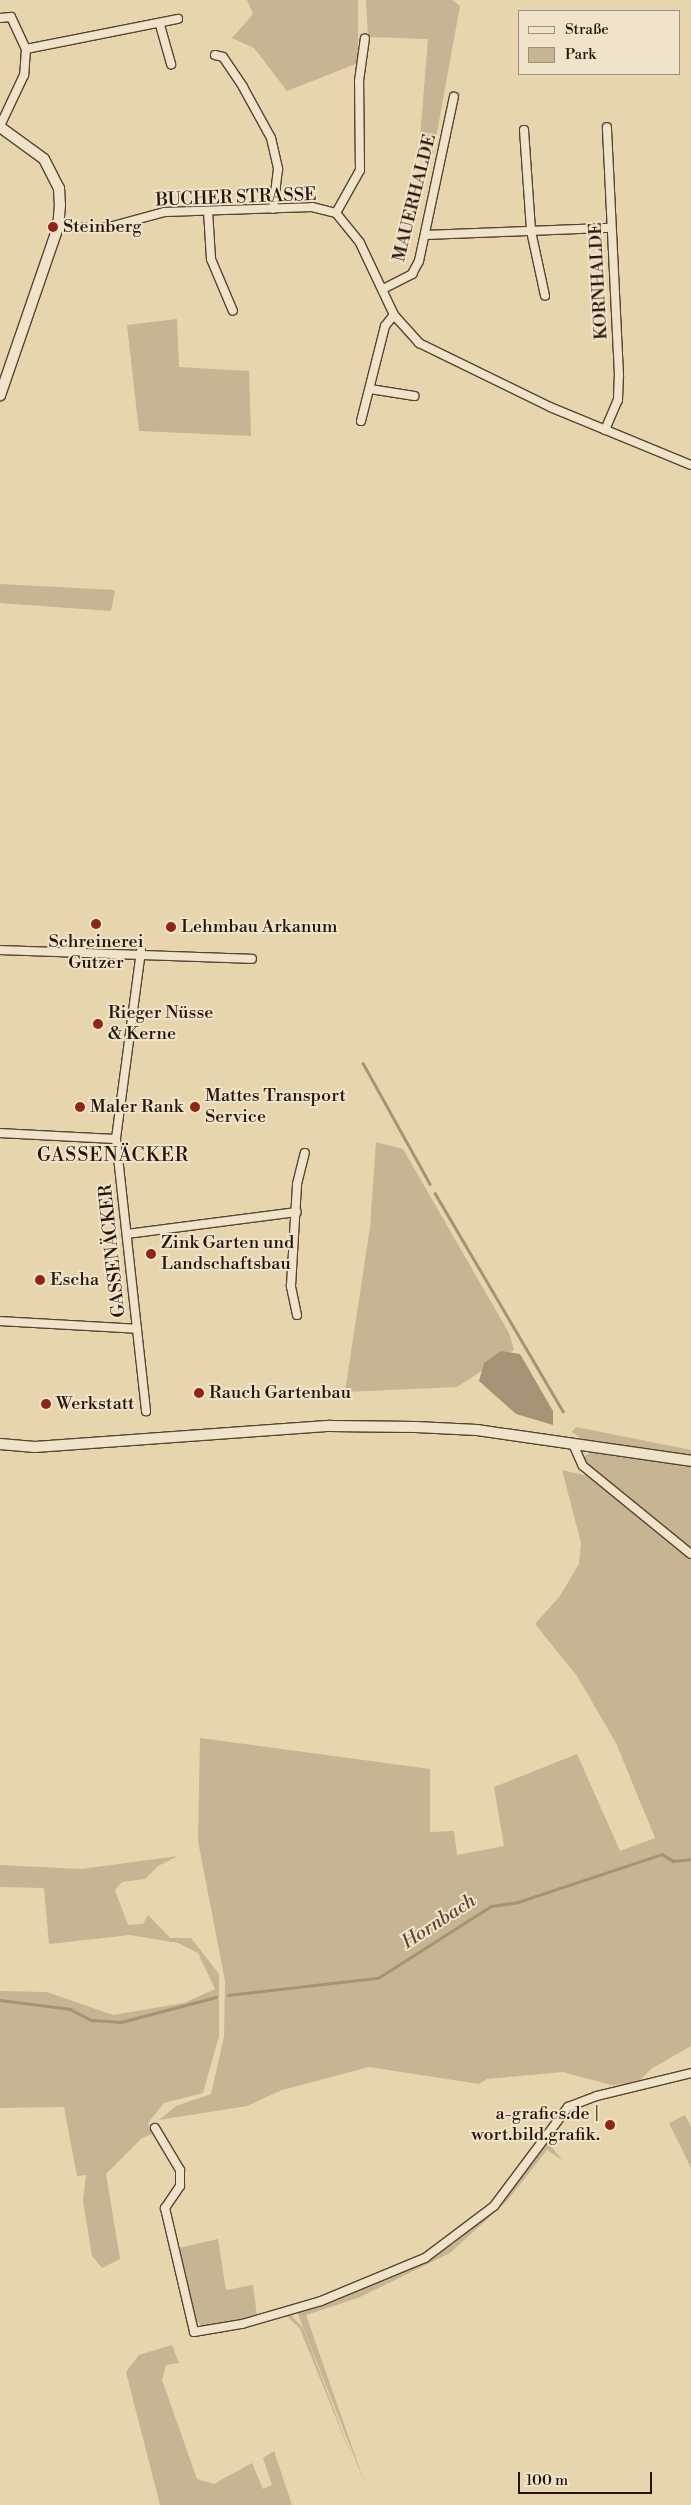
<!DOCTYPE html>
<html>
<head>
<meta charset="utf-8">
<style>
	body { margin:0 }
	#map { position:relative; width:691px; height:2505px; overflow:hidden; background:#e7d5ae; font-family:"Libre Bodoni",serif }
	div>[style] { position:absolute }
	.green>* { inset:0; background:#c6b492 }
	.water>* { inset:0; background:#a69376 }
	.stream>* { height:2.5px; margin:-1.25px; padding:0 1.25px; transform-origin:1.25px; border-radius:1.25px; background:#a69376 }
	.roads { filter:drop-shadow(1px 0 #574432) drop-shadow(-1px 0 #574432) drop-shadow(0 1px #574432) drop-shadow(0 -1px #574432) }
	.street>* { height:8px; margin:-4px; padding:0 4px; transform-origin:4px; border-radius:4px; background:#efe4ca }
	.secondary>* { height:10px; margin:-5px; padding:0 5px; transform-origin:5px; border-radius:5px; background:#efe4ca }
	.dots>* { width:14px; height:14px; translate:-50% -50%; box-sizing:border-box; border:2px solid #efe4ca; border-radius:50% }
	span { translate:-50% -50%; white-space:nowrap; text-align:center; line-height:1.15; -webkit-text-stroke:4px #efe4ca; paint-order:stroke }
	.street-label { font-size:18px; color:#271309 }
	.poi-label { font-size:18px; color:#271309 }
	.left { translate:0 -50%; text-align:left }
	.right { translate:-100% -50%; text-align:right }
	.neighbourhood-label { font-size:19px; color:#271309; letter-spacing:1px }
	.water-label { font-size:19px; color:#5a4635; font-style:italic }
	.legend { position:absolute; left:518px; top:10px; width:162px; height:65px; box-sizing:border-box; background:#efe4ca; border:1px solid #9f907d; margin:0; padding:6px 9px; list-style:none; font-size:15px; color:#271309 }
	.legend li { display:flex; align-items:center; gap:10px; height:25px }
	.legend b { width:25px; border:1px solid #9f907d }
	.scale { position:absolute; left:518px; top:2472px; width:134px; height:22px; box-sizing:border-box; border:2px solid #271309; border-top:0; padding-left:6px; font-size:15px; line-height:18px; white-space:nowrap; color:#271309; -webkit-text-stroke:4px #efe4ca; paint-order:stroke }
</style>
</head>
<body>
<div id="map">
	<div class="green">
		<div style="clip-path:polygon(247px 0,358px 0,358px 63px,287px 91px,254px 48px,232px 38px,253px 14px)"></div>
		<div style="clip-path:polygon(366px 0,452px 0,460px 6px,433px 154px,419px 150px,428px 39px,368px 37px)"></div>
		<div style="clip-path:polygon(177px 319px,179px 367px,249px 371px,251px 436px,139px 431px,127px 325px)"></div>
		<div style="clip-path:polygon(0 584px,115px 590px,111px 611px,0 603px)"></div>
		<div style="clip-path:polygon(376px 1142px,403px 1149px,509px 1333px,514px 1350px,457px 1387px,345px 1392px,370px 1227px)"></div>
		<div style="clip-path:polygon(576px 1427px,691px 1450px,691px 1457px,584px 1440px,572px 1432px)"></div>
		<div style="clip-path:polygon(595px 1451px,691px 1466px,691px 1549px,587px 1464px,584px 1456px)"></div>
		<div style="clip-path:polygon(562px 1470px,592px 1477px,691px 1557px,691px 2046px,651px 2069px,637px 2083px,611px 2085px,563px 2072px,487px 2079px,479px 2084px,369px 2067px,282px 2090px,247px 2106px,159px 2120px,176px 2106px,211px 2094px,224px 2037px,225px 1981px,198px 1841px,200px 1738px,430px 1769px,430px 1832px,454px 1831px,457px 1855px,504px 1846px,494px 1787px,577px 1754px,620px 1851px,655px 1838px,616px 1743px,577px 1676px,535px 1624px,560px 1596px,579px 1564px,581px 1543px)"></div>
		<div style="clip-path:polygon(178px 1856px,158px 1866px,145px 1879px,122px 1882px,115px 1890px,128px 1925px,143px 1924px,148px 1915px,170px 1938px,191px 1938px,219px 1974px,219px 2036px,203px 2093px,164px 2103px,148px 2123px,152px 2134px,142px 2138px,106px 2174px,120px 2259px,102px 2268px,92px 2256px,83px 2201px,86px 2175px,77px 2176px,64px 2107px,0 2108px,0 1991px,47px 1992px,113px 2015px,184px 2003px,215px 1989px,198px 1953px,178px 1943px,130px 1935px,49px 1944px,44px 1888px,0 1887px,0 1865px,81px 1869px)"></div>
		<div style="clip-path:polygon(685px 2115px,691px 2127px,691px 2168px,669px 2123px)"></div>
		<div style="clip-path:polygon(547px 2141px,562px 2160px,547px 2150px,507px 2201px,450px 2253px,358px 2298px,306px 2315px,365px 2484px,297px 2312px,377px 2283px,453px 2244px,498px 2205px)"></div>
		<div style="clip-path:polygon(218px 2239px,226px 2290px,253px 2285px,257px 2316px,206px 2328px,194px 2320px,179px 2248px)"></div>
		<div style="clip-path:polygon(290px 2314px,303px 2328px,355px 2465px,300px 2329px,288px 2317px,275px 2317px)"></div>
		<div style="clip-path:polygon(172px 2345px,179px 2363px,166px 2365px,162px 2380px,197px 2479px,214px 2484px,252px 2463px,263px 2489px,272px 2485px,263px 2458px,274px 2451px,292px 2505px,160px 2505px,126px 2372px,139px 2355px)"></div>
	</div>
	<div class="water">
		<div style="clip-path:polygon(501px 1351px,520px 1354px,553px 1411px,553px 1425px,516px 1414px,479px 1381px,484px 1363px)"></div>
	</div>
	<div class="stream">
		<div style="left:363px;top:1063px;width:138px;rotate:61deg"></div>
		<div style="left:435px;top:1193px;width:253px;rotate:59.6deg"></div>
		<div style="left:228px;top:1995px;width:151px;rotate:-6.5deg"></div>
		<div style="left:378px;top:1978px;width:134px;rotate:-32.5deg"></div>
		<div style="left:491px;top:1906px;width:27px;rotate:-8deg"></div>
		<div style="left:518px;top:1902px;width:152px;rotate:-18.4deg"></div>
		<div style="left:662px;top:1854px;width:13px;rotate:32deg"></div>
		<div style="left:673px;top:1861px;width:18px;rotate:-6deg"></div>
		<div style="left:0;top:2000px;width:71px;rotate:7.3deg"></div>
		<div style="left:70px;top:2009px;width:25px;rotate:27deg"></div>
		<div style="left:92px;top:2020px;width:29px;rotate:4deg"></div>
		<div style="left:121px;top:2022px;width:98px;rotate:-14.7deg"></div>
	</div>
	<div class="roads">
		<div class="street">
			<div style="left:0;top:18px;width:11px;rotate:-5deg"></div>
			<div style="left:11px;top:17px;width:35px;rotate:65deg"></div>
			<div style="left:26px;top:49px;width:26px;rotate:94deg"></div>
			<div style="left:24px;top:75px;width:56px;rotate:115.2deg"></div>
			<div style="left:160px;top:25px;width:41px;rotate:74.2deg"></div>
			<div style="left:26px;top:49px;width:155px;rotate:-11.2deg"></div>
			<div style="left:215px;top:55px;width:8px;rotate:14deg"></div>
			<div style="left:223px;top:57px;width:36px;rotate:56deg"></div>
			<div style="left:243px;top:87px;width:58px;rotate:61.2deg"></div>
			<div style="left:271px;top:138px;width:32px;rotate:77deg"></div>
			<div style="left:278px;top:169px;width:40px;rotate:97.1deg"></div>
			<div style="left:524px;top:130px;width:101px;rotate:86deg"></div>
			<div style="left:531px;top:231px;width:66px;rotate:77.8deg"></div>
			<div style="left:208px;top:211px;width:48px;rotate:86.4deg"></div>
			<div style="left:211px;top:259px;width:56px;rotate:67.1deg"></div>
			<div style="left:336px;top:213px;width:49px;rotate:-60.8deg"></div>
			<div style="left:360px;top:170px;width:89px;rotate:-90.6deg"></div>
			<div style="left:359px;top:81px;width:43px;rotate:-82.1deg"></div>
			<div style="left:58px;top:227px;width:51px"></div>
			<div style="left:109px;top:227px;width:58px;rotate:-15deg"></div>
			<div style="left:165px;top:212px;width:147px;rotate:-1.9deg"></div>
			<div style="left:312px;top:207px;width:25px;rotate:14deg"></div>
			<div style="left:336px;top:213px;width:38px;rotate:51deg"></div>
			<div style="left:360px;top:243px;width:80px;rotate:64.7deg"></div>
			<div style="left:394px;top:315px;width:38px;rotate:48deg"></div>
			<div style="left:419px;top:343px;width:146px;rotate:26deg"></div>
			<div style="left:550px;top:407px;width:152px;rotate:22.4deg"></div>
			<div style="left:425px;top:235px;width:186px;rotate:-2.2deg"></div>
			<div style="left:383px;top:289px;width:33px;rotate:-27deg"></div>
			<div style="left:412px;top:274px;width:15px;rotate:-62deg"></div>
			<div style="left:419px;top:261px;width:168px;rotate:-78deg"></div>
			<div style="left:370px;top:389px;width:45px;rotate:9deg"></div>
			<div style="left:361px;top:421px;width:98px;rotate:-75.8deg"></div>
			<div style="left:385px;top:326px;width:14px;rotate:-51deg"></div>
			<div style="left:605px;top:430px;width:33px;rotate:-67deg"></div>
			<div style="left:618px;top:400px;width:25px;rotate:-88deg"></div>
			<div style="left:619px;top:375px;width:248px;rotate:-92.8deg"></div>
			<div style="left:0;top:950px;width:252px;rotate:2deg"></div>
			<div style="left:141px;top:951px;width:190px;rotate:97.6deg"></div>
			<div style="left:116px;top:1139px;width:274px;rotate:83.7deg"></div>
			<div style="left:0;top:1133px;width:116px;rotate:3deg"></div>
			<div style="left:127px;top:1234px;width:171px;rotate:-7.4deg"></div>
			<div style="left:297px;top:1315px;width:30px;rotate:-102deg"></div>
			<div style="left:291px;top:1286px;width:102px;rotate:-86.6deg"></div>
			<div style="left:297px;top:1184px;width:32px;rotate:-76deg"></div>
			<div style="left:0;top:1321px;width:137px;rotate:3.3deg"></div>
			<div style="left:573px;top:1444px;width:24px;rotate:66deg"></div>
			<div style="left:583px;top:1466px;width:139px;rotate:39.2deg"></div>
			<div style="left:155px;top:2128px;width:49px;rotate:59.2deg"></div>
			<div style="left:180px;top:2170px;width:16px;rotate:90deg"></div>
			<div style="left:180px;top:2186px;width:27px;rotate:124deg"></div>
			<div style="left:165px;top:2208px;width:127px;rotate:76.8deg"></div>
			<div style="left:194px;top:2332px;width:49px;rotate:-9.5deg"></div>
			<div style="left:242px;top:2324px;width:82px;rotate:-16.2deg"></div>
			<div style="left:321px;top:2301px;width:113px;rotate:-22.5deg"></div>
			<div style="left:425px;top:2258px;width:86px;rotate:-37deg"></div>
			<div style="left:494px;top:2206px;width:124px;rotate:-53.2deg"></div>
			<div style="left:568px;top:2107px;width:31px;rotate:-21deg"></div>
			<div style="left:597px;top:2096px;width:97px;rotate:-13.7deg"></div>
		</div>
		<div class="secondary">
			<div style="left:0;top:127px;width:54px;rotate:36deg"></div>
			<div style="left:44px;top:159px;width:33px;rotate:63deg"></div>
			<div style="left:59px;top:188px;width:17px;rotate:87deg"></div>
			<div style="left:60px;top:205px;width:22px;rotate:95deg"></div>
			<div style="left:58px;top:227px;width:178px;rotate:109deg"></div>
			<div style="left:0;top:1444px;width:35px;rotate:5deg"></div>
			<div style="left:35px;top:1447px;width:296px;rotate:-4.1deg"></div>
			<div style="left:330px;top:1426px;width:86px;rotate:0.7deg"></div>
			<div style="left:416px;top:1427px;width:61px;rotate:2.8deg"></div>
			<div style="left:477px;top:1430px;width:216px;rotate:8.2deg"></div>
		</div>
	</div>
	<div class="dots">
		<div style="left:53px;top:227px;background:#8f2418"></div>
		<div style="left:96px;top:924px;background:#8f2418"></div>
		<div style="left:171px;top:927px;background:#8f2418"></div>
		<div style="left:98px;top:1024px;background:#8f2418"></div>
		<div style="left:80px;top:1107px;background:#8f2418"></div>
		<div style="left:195px;top:1107px;background:#8f2418"></div>
		<div style="left:151px;top:1254px;background:#8f2418"></div>
		<div style="left:40px;top:1280px;background:#8f2418"></div>
		<div style="left:199px;top:1393px;background:#8f2418"></div>
		<div style="left:46px;top:1404px;background:#8f2418"></div>
		<div style="left:610px;top:2125px;background:#8f2418"></div>
	</div>
	<div class="street-label">
		<span style="left:236px;top:198px;rotate:-2deg">BUCHER STRASSE</span>
		<span style="left:415px;top:198px;rotate:-76deg">MAUERHALDE</span>
		<span style="left:599px;top:281px;rotate:-93deg">KORNHALDE</span>
		<span style="left:113px;top:1251px;rotate:-96deg">GASSENÄCKER</span>
	</div>
	<div class="poi-label">
		<span class="left" style="left:63px;top:227px">Steinberg</span>
		<span class="left" style="left:181px;top:927px">Lehmbau Arkanum</span>
		<span style="left:96px;top:953px">Schreinerei<br>Gutzer</span>
		<span class="left" style="left:108px;top:1024px">Rieger Nüsse<br>&amp; Kerne</span>
		<span class="left" style="left:205px;top:1107px">Mattes Transport<br>Service</span>
		<span class="left" style="left:90px;top:1107px">Maler Rank</span>
		<span class="left" style="left:161px;top:1254px">Zink Garten und<br>Landschaftsbau</span>
		<span class="left" style="left:50px;top:1280px">Escha</span>
		<span class="left" style="left:209px;top:1393px">Rauch Gartenbau</span>
		<span class="left" style="left:56px;top:1404px">Werkstatt</span>
		<span class="right" style="left:600px;top:2125px">a-grafics.de |<br>wort.bild.grafik.</span>
	</div>
	<div class="neighbourhood-label">
		<span style="left:113px;top:1156px">GASSENÄCKER</span>
	</div>
	<div class="water-label">
		<span style="left:439px;top:1922px;rotate:-33deg">Hornbach</span>
	</div>
	<ul class="legend">
	<li><b style="height:6px;background:#efe4ca"></b>Straße</li>
	<li><b style="height:14px;background:#c6b492"></b>Park</li>
	</ul>
	<div class="scale">100 m</div>
</div>
</body>
</html>
